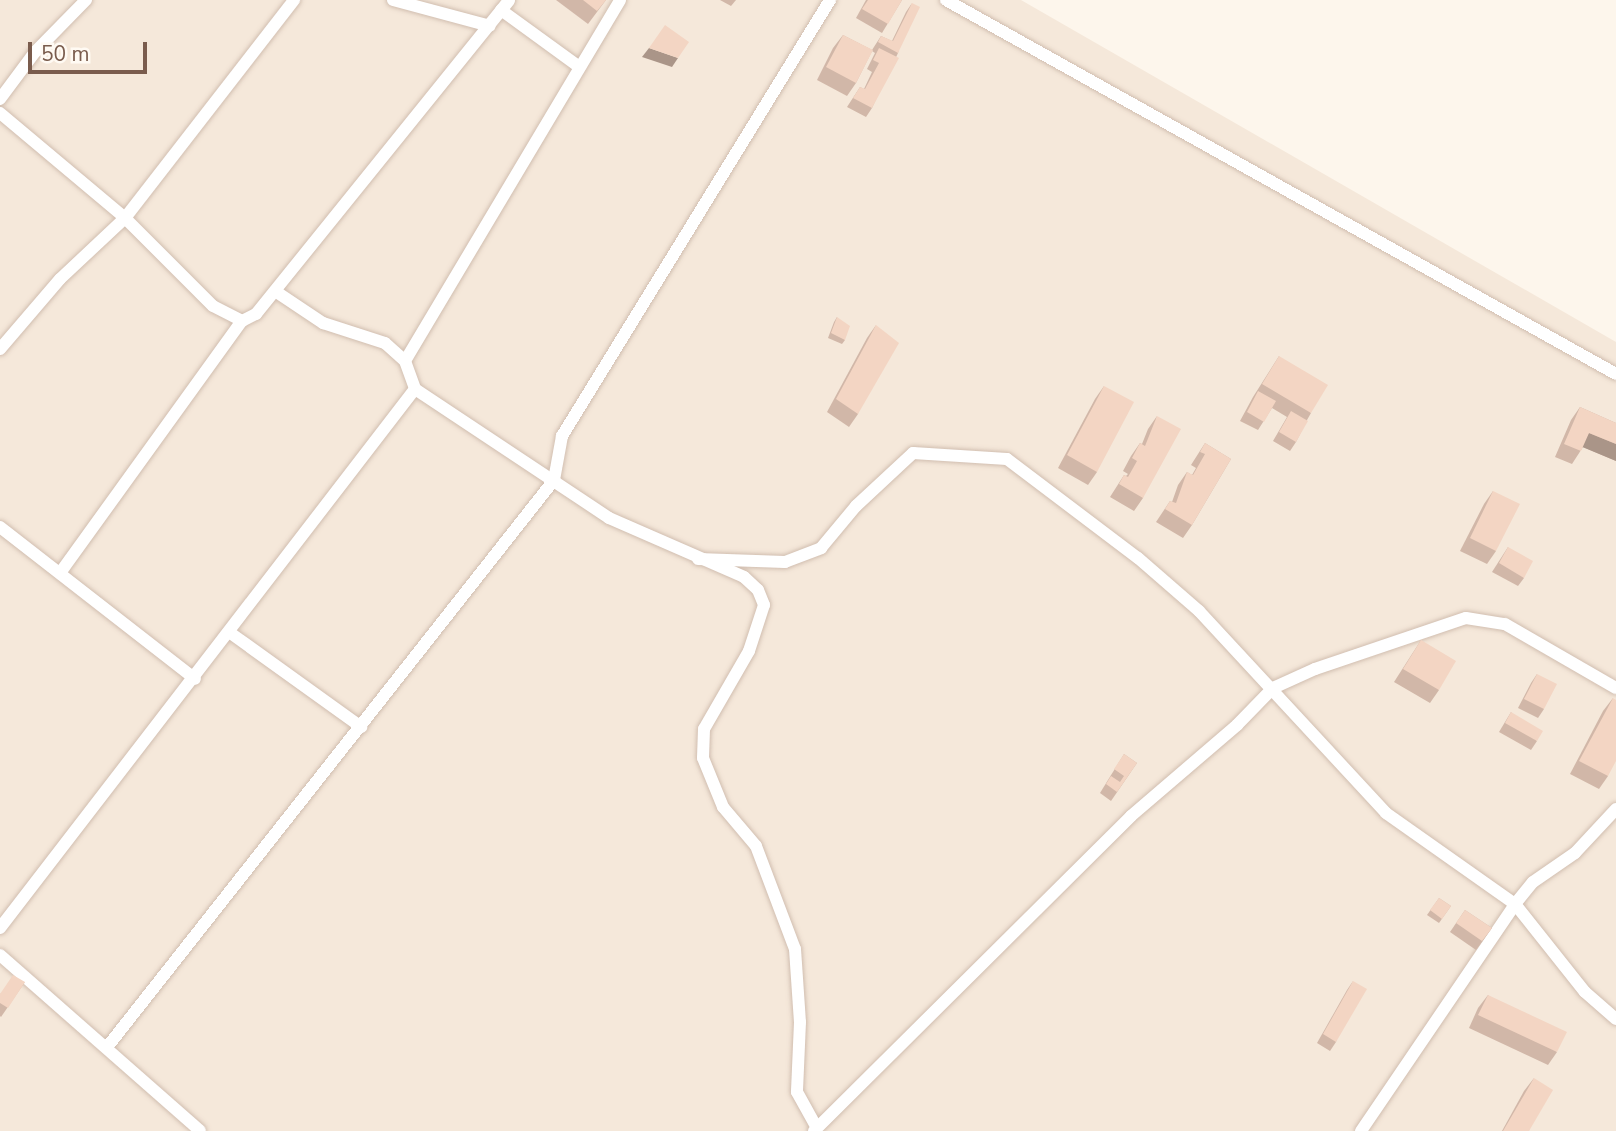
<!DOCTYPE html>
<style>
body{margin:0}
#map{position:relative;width:1616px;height:1131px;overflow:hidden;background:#fdf6ec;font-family:"Nunito Sans",sans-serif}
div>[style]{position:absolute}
.residential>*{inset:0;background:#f5e8da}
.roads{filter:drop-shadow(0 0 2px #d1beb0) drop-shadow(0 0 2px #d1beb0)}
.street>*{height:12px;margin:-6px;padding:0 6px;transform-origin:6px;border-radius:6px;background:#fff}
.wall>*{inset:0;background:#d1b7a8}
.shaded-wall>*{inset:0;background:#aa9588}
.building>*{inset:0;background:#f3d5c3}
span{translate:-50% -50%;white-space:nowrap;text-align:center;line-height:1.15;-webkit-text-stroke:5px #fffaf3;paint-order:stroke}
.scale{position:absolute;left:28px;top:42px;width:119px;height:32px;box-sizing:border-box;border:4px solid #7a5c4d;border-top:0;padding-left:9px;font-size:21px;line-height:24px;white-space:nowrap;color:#7a5c4d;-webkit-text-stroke:5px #fffaf3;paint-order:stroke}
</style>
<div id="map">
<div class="residential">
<div style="clip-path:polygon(0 0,1021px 0,1616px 342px,1616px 1131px,0 1131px)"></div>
</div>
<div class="roads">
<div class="street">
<div style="left:393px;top:0;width:100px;rotate:15deg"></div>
<div style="left:946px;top:0;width:767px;rotate:29.17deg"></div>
<div style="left:501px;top:10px;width:95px;rotate:36deg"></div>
<div style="left:0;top:99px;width:59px;rotate:-53.3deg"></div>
<div style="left:35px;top:52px;width:73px;rotate:-45.6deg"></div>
<div style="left:0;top:113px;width:163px;rotate:40deg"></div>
<div style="left:125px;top:218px;width:124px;rotate:45deg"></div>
<div style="left:213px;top:306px;width:33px;rotate:27deg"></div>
<div style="left:242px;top:321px;width:16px;rotate:-27deg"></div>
<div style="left:256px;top:314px;width:403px;rotate:-51.1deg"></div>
<div style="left:275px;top:291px;width:58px;rotate:33.7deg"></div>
<div style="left:323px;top:323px;width:65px;rotate:17.9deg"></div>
<div style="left:385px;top:343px;width:27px;rotate:42deg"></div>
<div style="left:405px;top:361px;width:30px;rotate:70deg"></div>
<div style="left:415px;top:389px;width:233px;rotate:33.6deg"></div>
<div style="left:609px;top:518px;width:147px;rotate:23.6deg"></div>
<div style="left:744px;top:577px;width:19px;rotate:43deg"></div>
<div style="left:758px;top:590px;width:16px;rotate:68deg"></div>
<div style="left:764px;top:605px;width:48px;rotate:108.1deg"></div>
<div style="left:749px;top:651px;width:90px;rotate:120deg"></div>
<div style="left:704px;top:729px;width:29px;rotate:92deg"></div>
<div style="left:703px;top:758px;width:53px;rotate:67.8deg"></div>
<div style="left:723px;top:807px;width:51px;rotate:49.8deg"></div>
<div style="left:756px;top:846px;width:110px;rotate:69.3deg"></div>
<div style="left:795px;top:949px;width:73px;rotate:86.1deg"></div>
<div style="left:800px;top:1022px;width:70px;rotate:92.5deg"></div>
<div style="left:797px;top:1092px;width:39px;rotate:61deg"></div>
<div style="left:0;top:349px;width:92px;rotate:-49.4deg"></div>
<div style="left:60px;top:279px;width:89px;rotate:-43.2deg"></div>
<div style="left:125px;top:218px;width:276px;rotate:-52.2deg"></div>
<div style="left:405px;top:361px;width:420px;rotate:-59.2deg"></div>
<div style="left:0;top:527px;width:247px;rotate:37.9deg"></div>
<div style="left:698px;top:559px;width:87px;rotate:2deg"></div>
<div style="left:785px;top:562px;width:39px;rotate:-21deg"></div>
<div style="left:821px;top:548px;width:55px;rotate:-50.2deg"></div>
<div style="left:856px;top:506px;width:78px;rotate:-42.9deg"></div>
<div style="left:913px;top:453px;width:94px;rotate:3.7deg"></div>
<div style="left:1007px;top:459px;width:164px;rotate:37.1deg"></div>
<div style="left:1138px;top:558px;width:81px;rotate:41deg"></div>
<div style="left:1199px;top:611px;width:275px;rotate:47.2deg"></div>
<div style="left:1386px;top:813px;width:158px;rotate:35.2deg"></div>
<div style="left:1515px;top:904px;width:112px;rotate:51.5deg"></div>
<div style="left:1585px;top:992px;width:41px;rotate:41.1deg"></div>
<div style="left:60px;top:573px;width:311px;rotate:-54.2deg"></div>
<div style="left:229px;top:632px;width:163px;rotate:35.7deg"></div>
<div style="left:0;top:928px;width:680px;rotate:-52.41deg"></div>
<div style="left:0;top:955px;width:266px;rotate:41.3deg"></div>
<div style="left:108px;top:1046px;width:721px;rotate:-51.76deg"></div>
<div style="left:554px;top:480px;width:45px;rotate:-79.7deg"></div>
<div style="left:562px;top:436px;width:512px;rotate:-58.42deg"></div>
<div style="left:814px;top:1131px;width:447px;rotate:-44.8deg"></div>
<div style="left:1131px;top:816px;width:140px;rotate:-40.6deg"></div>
<div style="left:1237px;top:725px;width:52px;rotate:-45.8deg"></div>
<div style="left:1273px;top:688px;width:46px;rotate:-24.3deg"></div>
<div style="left:1315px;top:669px;width:159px;rotate:-18.7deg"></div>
<div style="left:1466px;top:618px;width:39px;rotate:9deg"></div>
<div style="left:1505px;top:624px;width:128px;rotate:30deg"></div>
<div style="left:1361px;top:1131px;width:274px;rotate:-55.8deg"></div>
<div style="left:1515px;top:904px;width:28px;rotate:-51deg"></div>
<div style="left:1533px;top:882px;width:51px;rotate:-34.6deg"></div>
<div style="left:1575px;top:853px;width:60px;rotate:-47deg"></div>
</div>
</div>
<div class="wall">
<div style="clip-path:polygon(556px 0,606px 0,588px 24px)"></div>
<div style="clip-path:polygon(720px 0,736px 0,731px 6px)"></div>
<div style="clip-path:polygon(866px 0,902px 0,882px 33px,856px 18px)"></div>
<div style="clip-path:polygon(912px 3px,898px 53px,872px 108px,866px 117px,847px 107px,860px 87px,864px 89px,872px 72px,867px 69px,875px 53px,872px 51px,856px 83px,847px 96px,817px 80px,833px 48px,843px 35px,872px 50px,881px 36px,892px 41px,906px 12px)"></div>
<div style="clip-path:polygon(837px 317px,845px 340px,842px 344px,828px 338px,834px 322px)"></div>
<div style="clip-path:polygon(876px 325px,858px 414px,849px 427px,827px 412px,867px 338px)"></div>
<div style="clip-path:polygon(1279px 356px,1311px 413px,1307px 420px,1296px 442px,1290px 451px,1273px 441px,1287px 417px,1272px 408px,1258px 430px,1240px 421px,1253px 397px)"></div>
<div style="clip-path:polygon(1104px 386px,1097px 472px,1088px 485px,1058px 468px,1095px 399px)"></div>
<div style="clip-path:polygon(1580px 407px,1616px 423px,1616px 461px,1583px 447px,1572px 464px,1555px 457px,1571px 420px)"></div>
<div style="clip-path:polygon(1157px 416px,1143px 498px,1134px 511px,1110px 497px,1124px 475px,1126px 476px,1128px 474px,1123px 471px,1131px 456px,1140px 443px,1142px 444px,1148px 429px)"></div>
<div style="clip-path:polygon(1205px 443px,1231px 459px,1192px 525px,1183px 538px,1156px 522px,1170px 501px,1172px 502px,1178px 485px,1187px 472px,1192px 475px,1196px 468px,1191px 465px)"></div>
<div style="clip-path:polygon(1493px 491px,1496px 551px,1487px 564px,1460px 551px,1484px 504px)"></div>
<div style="clip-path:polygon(1508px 547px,1524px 578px,1518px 586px,1492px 572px)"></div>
<div style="clip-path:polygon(1421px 640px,1439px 690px,1430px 703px,1394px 682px)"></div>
<div style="clip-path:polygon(1537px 674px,1544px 709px,1538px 718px,1518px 708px,1531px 683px)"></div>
<div style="clip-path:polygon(1613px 698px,1608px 776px,1599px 789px,1570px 774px,1603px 711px)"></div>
<div style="clip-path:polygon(1511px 712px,1537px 741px,1531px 750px,1499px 732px)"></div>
<div style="clip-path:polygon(1124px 754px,1137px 763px,1111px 801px,1100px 793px)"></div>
<div style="clip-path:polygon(1439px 898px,1451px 906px,1439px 923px,1427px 915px)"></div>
<div style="clip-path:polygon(1465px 910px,1492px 928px,1476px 950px,1450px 932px)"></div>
<div style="clip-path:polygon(1353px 981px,1336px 1042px,1330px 1051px,1317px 1043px,1347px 990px)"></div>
<div style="clip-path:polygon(25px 982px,1px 1017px,0 1016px,0 994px)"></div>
<div style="clip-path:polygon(1488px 995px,1557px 1052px,1548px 1065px,1469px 1028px,1478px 1008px)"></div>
<div style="clip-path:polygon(1534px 1078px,1529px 1131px,1502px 1131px,1524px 1091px)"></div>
</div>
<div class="shaded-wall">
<div style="clip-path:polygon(649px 48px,678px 58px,672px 67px,642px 57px)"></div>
<div style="clip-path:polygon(1589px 433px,1616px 444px,1616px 461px,1580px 446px)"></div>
</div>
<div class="building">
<div style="clip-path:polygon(583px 0,606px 0,597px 11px)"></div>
<div style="clip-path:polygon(868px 0,902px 0,888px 24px,862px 9px)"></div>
<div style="clip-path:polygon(912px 3px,920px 7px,898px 53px,878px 42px,881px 36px,893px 41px)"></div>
<div style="clip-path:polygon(665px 25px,689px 42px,678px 58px,649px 48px)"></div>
<div style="clip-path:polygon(843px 35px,873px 50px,856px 83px,826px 67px)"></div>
<div style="clip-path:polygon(879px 48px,899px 58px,872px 108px,853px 98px,860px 87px,865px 89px,879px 63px,873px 60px)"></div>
<div style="clip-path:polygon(837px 317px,850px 326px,845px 340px,831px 333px)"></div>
<div style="clip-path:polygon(876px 325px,899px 343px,858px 414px,836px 399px)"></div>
<div style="clip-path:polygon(1279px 356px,1328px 385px,1311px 413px,1262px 384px)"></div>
<div style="clip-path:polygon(1104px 386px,1134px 402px,1097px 472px,1067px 455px)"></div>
<div style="clip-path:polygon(1258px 391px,1276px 401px,1264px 422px,1247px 412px)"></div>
<div style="clip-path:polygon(1580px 407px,1616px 423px,1616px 444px,1589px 433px,1581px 451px,1564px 444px)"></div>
<div style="clip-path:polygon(1291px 411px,1308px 421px,1296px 442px,1279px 432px)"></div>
<div style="clip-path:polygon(1157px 416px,1181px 429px,1143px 498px,1119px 484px,1124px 475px,1128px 477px,1137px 461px,1132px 458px,1140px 443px,1145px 446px)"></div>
<div style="clip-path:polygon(1205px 443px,1231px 459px,1192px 525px,1165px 509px,1170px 501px,1176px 503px,1187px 472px,1193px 475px,1205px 454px,1200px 452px)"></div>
<div style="clip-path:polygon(1493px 491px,1520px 504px,1496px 551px,1470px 538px)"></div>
<div style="clip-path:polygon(1508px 547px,1533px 561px,1524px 578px,1499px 563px)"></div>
<div style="clip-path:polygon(1421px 640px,1456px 661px,1439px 690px,1403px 669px)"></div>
<div style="clip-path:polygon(1537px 674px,1557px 684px,1544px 709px,1524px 699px)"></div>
<div style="clip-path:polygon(1613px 698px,1616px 700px,1616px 761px,1608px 776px,1579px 761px)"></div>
<div style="clip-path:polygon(1511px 712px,1543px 731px,1537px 741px,1505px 723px)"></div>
<div style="clip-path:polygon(1124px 754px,1137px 763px,1117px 792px,1106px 784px,1111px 776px,1120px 782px,1124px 776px,1114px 769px)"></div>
<div style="clip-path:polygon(1439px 898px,1451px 906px,1442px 919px,1430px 910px)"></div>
<div style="clip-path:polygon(1465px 910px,1492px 928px,1482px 941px,1456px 923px)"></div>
<div style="clip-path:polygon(13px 975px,25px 982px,8px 1008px,0 1003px,0 994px)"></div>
<div style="clip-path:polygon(1353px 981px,1367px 989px,1336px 1042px,1323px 1034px)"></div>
<div style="clip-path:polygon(1488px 995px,1567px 1032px,1557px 1052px,1478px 1015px)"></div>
<div style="clip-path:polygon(1534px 1078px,1553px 1090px,1529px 1131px,1503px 1131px)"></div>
</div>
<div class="scale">50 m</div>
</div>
